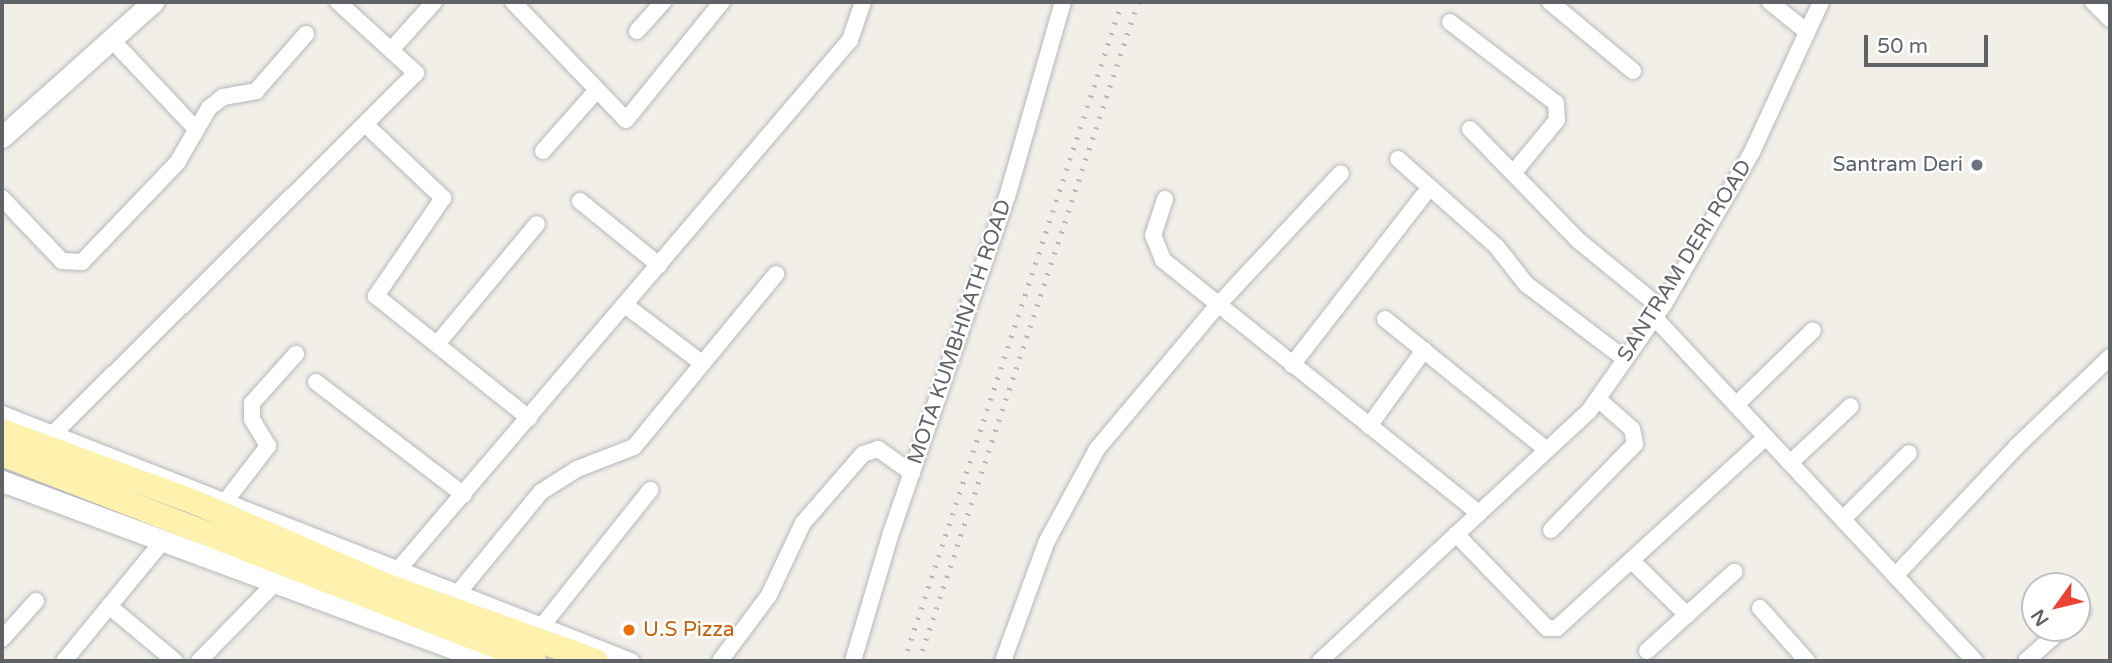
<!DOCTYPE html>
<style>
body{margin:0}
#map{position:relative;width:2112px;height:663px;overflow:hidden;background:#f1efe8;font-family:"Varela Round",sans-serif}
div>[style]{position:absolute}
.roads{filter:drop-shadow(0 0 2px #b5b8bc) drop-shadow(0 0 2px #b5b8bc)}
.street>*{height:16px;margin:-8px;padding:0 8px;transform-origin:8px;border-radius:8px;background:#fff}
.secondary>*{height:21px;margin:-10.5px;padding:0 10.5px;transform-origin:10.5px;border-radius:10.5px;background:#fff}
.primary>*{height:24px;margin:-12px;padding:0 12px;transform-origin:12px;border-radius:12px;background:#fff2af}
.rail>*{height:5px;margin-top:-2.5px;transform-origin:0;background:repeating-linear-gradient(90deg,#b6b7b8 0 2px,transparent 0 11px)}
.dots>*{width:19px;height:19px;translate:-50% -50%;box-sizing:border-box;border:4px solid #fff;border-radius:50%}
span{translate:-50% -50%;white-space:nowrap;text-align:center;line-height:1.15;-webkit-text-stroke:5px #fff;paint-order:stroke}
.worship-label{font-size:21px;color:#5b616d}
.right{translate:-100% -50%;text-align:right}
.street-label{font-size:21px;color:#5f6368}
.food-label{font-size:21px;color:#c56008}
.left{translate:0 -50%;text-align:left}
.frame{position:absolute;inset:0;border:4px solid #5f6368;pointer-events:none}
.north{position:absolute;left:2021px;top:572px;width:70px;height:70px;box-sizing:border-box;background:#fff;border:2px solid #bfc1c3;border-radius:50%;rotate:236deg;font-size:19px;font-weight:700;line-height:28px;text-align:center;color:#5f6368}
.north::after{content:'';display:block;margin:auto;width:24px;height:32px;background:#ea4335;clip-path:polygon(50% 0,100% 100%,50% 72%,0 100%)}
.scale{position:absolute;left:1864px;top:35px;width:124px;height:32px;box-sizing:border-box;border:4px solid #5f6368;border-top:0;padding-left:9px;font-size:21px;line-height:24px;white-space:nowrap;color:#5f6368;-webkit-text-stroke:5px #fff;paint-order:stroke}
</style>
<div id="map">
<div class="roads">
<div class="street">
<div style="left:513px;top:2px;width:163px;rotate:46.2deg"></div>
<div style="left:626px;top:120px;width:152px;rotate:-50.9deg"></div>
<div style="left:1550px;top:2px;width:108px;rotate:39.7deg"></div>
<div style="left:1770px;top:2px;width:46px;rotate:38.9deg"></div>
<div style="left:2093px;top:2px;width:24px;rotate:45deg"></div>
<div style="left:1450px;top:22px;width:133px;rotate:37.4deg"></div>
<div style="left:1556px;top:103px;width:17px;rotate:87deg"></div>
<div style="left:1557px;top:120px;width:66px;rotate:129.5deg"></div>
<div style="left:637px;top:31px;width:39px;rotate:-48deg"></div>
<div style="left:112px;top:40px;width:121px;rotate:46.7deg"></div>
<div style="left:391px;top:50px;width:64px;rotate:-48.1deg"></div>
<div style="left:365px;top:124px;width:108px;rotate:43.5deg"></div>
<div style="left:443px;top:198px;width:119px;rotate:124.4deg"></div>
<div style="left:376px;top:296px;width:196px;rotate:38.6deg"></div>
<div style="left:1470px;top:129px;width:156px;rotate:45.8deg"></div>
<div style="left:1579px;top:241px;width:106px;rotate:39.3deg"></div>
<div style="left:543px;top:151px;width:81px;rotate:-48.5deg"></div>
<div style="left:1398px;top:159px;width:132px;rotate:41.6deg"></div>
<div style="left:1497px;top:247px;width:47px;rotate:51.9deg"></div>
<div style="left:1526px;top:284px;width:124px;rotate:37.1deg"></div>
<div style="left:2px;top:198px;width:87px;rotate:46.4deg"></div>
<div style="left:62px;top:261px;width:20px;rotate:3deg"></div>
<div style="left:82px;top:262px;width:137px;rotate:-46.2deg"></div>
<div style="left:177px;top:163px;width:64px;rotate:-59.8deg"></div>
<div style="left:209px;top:108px;width:18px;rotate:-38deg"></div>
<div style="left:223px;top:97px;width:34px;rotate:-10deg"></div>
<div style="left:256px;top:91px;width:76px;rotate:-48.7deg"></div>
<div style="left:1165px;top:199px;width:38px;rotate:108deg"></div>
<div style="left:1153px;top:235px;width:27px;rotate:68deg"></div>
<div style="left:1163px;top:260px;width:405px;rotate:38.7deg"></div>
<div style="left:580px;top:201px;width:102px;rotate:39deg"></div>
<div style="left:625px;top:305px;width:96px;rotate:37deg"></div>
<div style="left:1655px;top:318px;width:469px;rotate:47deg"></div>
<div style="left:1385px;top:319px;width:208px;rotate:39deg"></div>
<div style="left:437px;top:344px;width:156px;rotate:-50.2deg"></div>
<div style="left:1292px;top:365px;width:225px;rotate:-52.2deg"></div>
<div style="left:316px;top:382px;width:186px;rotate:37.4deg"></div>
<div style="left:1736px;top:405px;width:107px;rotate:-44.2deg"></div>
<div style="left:2px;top:414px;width:676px;rotate:21.44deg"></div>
<div style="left:1369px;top:426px;width:94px;rotate:-54.1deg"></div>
<div style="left:52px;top:435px;width:513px;rotate:-44.84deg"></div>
<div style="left:416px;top:73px;width:105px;rotate:-137.7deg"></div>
<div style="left:1790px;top:463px;width:83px;rotate:-43.1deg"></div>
<div style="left:225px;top:502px;width:71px;rotate:-52.5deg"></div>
<div style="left:268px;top:446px;width:31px;rotate:-121deg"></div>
<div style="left:252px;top:419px;width:16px;rotate:-90deg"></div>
<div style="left:252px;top:403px;width:66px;rotate:-48.1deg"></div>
<div style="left:1843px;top:519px;width:93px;rotate:-45deg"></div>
<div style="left:1551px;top:530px;width:120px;rotate:-45.7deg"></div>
<div style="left:1635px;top:444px;width:15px;rotate:-101deg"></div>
<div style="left:1632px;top:429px;width:45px;rotate:-138.6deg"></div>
<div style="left:1456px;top:534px;width:131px;rotate:45.9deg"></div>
<div style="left:1547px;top:628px;width:10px"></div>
<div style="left:1557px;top:628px;width:283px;rotate:-42.4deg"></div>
<div style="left:1633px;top:562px;width:76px;rotate:44.5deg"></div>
<div style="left:397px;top:571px;width:698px;rotate:-49.53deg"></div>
<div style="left:850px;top:40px;width:40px;rotate:-71.1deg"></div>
<div style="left:1895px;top:576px;width:178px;rotate:-46.8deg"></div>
<div style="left:2017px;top:446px;width:129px;rotate:-43.7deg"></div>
<div style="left:458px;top:593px;width:131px;rotate:-50.6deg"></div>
<div style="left:541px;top:492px;width:43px;rotate:-32.6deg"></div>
<div style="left:577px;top:469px;width:61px;rotate:-21.1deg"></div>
<div style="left:634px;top:447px;width:224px;rotate:-50.6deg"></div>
<div style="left:109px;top:606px;width:86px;rotate:39.8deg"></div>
<div style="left:1760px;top:608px;width:71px;rotate:48.4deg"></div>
<div style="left:2077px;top:616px;width:7px;rotate:-45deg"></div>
<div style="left:542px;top:626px;width:174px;rotate:-51.5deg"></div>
<div style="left:2px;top:639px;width:51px;rotate:-48.2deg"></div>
<div style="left:1647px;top:651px;width:118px;rotate:-42.2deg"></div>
<div style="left:64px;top:661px;width:154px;rotate:-50.5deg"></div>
<div style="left:199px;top:661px;width:109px;rotate:-45.7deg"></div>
<div style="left:720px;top:661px;width:82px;rotate:-53.4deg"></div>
<div style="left:769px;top:595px;width:80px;rotate:-64.7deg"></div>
<div style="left:803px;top:523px;width:91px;rotate:-49deg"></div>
<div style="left:863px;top:454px;width:16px;rotate:-18deg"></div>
<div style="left:878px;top:449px;width:42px;rotate:35.2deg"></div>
<div style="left:853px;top:661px;width:134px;rotate:-73.5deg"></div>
<div style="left:891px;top:533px;width:355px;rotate:-71deg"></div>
<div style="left:1007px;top:197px;width:203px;rotate:-74deg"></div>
<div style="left:1003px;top:661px;width:128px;rotate:-69.9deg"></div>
<div style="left:1047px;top:541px;width:105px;rotate:-61.5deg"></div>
<div style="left:1097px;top:449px;width:188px;rotate:-50deg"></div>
<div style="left:1218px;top:305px;width:180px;rotate:-47deg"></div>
<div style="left:1320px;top:661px;width:367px;rotate:-42.9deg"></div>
<div style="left:1589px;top:411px;width:131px;rotate:-55deg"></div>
<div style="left:1664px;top:304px;width:176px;rotate:-59.9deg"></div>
<div style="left:1752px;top:152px;width:165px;rotate:-65.3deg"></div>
<div style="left:2026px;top:661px;width:50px;rotate:-41.7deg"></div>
</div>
<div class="secondary">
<div style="left:2px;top:137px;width:203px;rotate:-41.8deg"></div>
<div style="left:2px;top:481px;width:518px;rotate:20.32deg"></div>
</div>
<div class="primary">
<div style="left:2px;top:431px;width:210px;rotate:20.3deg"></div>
<div style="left:199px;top:504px;width:203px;rotate:23.5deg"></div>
<div style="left:385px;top:585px;width:224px;rotate:19.8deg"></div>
<div style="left:2px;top:454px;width:571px;rotate:21.26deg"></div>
</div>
</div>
<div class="rail">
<div style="left:904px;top:661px;width:694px;rotate:-71.7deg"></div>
<div style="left:919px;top:661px;width:694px;rotate:-71.62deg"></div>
</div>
<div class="dots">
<div style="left:1977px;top:165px;background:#6b7280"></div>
<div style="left:629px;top:630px;background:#e8710a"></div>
</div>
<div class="worship-label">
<span class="right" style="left:1963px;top:165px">Santram Deri</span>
</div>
<div class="street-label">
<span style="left:1685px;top:261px;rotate:-58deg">SANTRAM DERI ROAD</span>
<span style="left:960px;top:332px;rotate:-71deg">MOTA KUMBHNATH ROAD</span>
</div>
<div class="food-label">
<span class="left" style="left:643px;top:630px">U.S Pizza</span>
</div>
<div class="frame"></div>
<div class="north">N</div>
<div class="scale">50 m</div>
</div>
